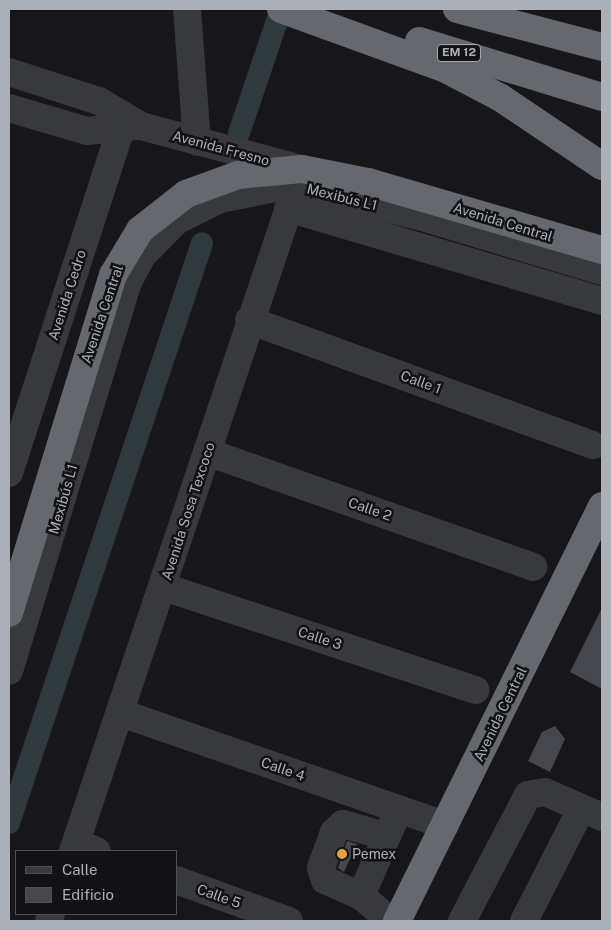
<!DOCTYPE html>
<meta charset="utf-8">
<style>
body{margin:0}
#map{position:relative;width:611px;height:930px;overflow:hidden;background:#171719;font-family:"Public Sans",sans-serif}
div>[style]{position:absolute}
.canal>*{height:22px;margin:-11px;padding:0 11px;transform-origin:11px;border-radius:11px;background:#30393e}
.building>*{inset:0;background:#46474c}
.minor>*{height:28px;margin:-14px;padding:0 14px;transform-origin:14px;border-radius:14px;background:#38393d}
.highway>*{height:28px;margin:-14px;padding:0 14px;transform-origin:14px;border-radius:14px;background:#65686e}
.dots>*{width:14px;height:14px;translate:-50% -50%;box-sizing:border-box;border:2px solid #121214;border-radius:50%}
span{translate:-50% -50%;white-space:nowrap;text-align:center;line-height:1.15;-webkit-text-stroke:5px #121214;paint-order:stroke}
.shield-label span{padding:1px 4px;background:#121214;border:1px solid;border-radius:4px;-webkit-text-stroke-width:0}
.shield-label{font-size:12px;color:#aaafb8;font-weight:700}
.street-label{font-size:14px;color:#aaafb8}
.poi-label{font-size:14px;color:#aaafb8}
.left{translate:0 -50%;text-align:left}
.frame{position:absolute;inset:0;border:10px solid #aaafb8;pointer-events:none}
.legend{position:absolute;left:15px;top:850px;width:162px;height:65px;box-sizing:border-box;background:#121214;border:1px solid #4f5156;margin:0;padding:6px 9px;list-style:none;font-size:15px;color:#aaafb8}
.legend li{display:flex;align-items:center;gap:10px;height:25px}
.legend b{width:25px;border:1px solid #4f5156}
</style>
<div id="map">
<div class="canal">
<div style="left:239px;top:133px;width:131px;rotate:-71.3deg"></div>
<div style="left:9px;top:823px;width:611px;rotate:-71.59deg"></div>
</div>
<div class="building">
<div style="clip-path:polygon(602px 608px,602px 689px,570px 672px)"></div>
<div style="clip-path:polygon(555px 726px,565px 739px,550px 772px,528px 761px,542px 732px)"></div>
<div style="clip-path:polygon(347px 841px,357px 844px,344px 872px,338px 868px)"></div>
</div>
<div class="minor">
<div style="left:187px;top:9px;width:133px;rotate:85.7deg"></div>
<div style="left:9px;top:72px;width:95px;rotate:17.9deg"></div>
<div style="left:99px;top:101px;width:49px;rotate:30.8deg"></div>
<div style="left:141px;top:126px;width:167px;rotate:15deg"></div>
<div style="left:302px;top:169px;width:719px;rotate:108.56deg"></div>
<div style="left:9px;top:108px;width:81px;rotate:16.4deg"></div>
<div style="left:87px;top:131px;width:50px;rotate:-5.7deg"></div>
<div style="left:288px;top:208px;width:327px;rotate:16.5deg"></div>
<div style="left:249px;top:320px;width:366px;rotate:20deg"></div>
<div style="left:207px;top:452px;width:346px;rotate:19.4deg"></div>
<div style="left:9px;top:473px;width:374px;rotate:-72deg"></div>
<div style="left:164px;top:587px;width:328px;rotate:18.3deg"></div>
<div style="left:9px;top:671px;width:405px;rotate:-73deg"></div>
<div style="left:127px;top:284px;width:32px;rotate:-62deg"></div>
<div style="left:142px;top:256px;width:49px;rotate:-45.8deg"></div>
<div style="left:176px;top:221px;width:49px;rotate:-26.6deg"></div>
<div style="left:220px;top:199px;width:72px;rotate:-11.2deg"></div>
<div style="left:291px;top:185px;width:139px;rotate:13.7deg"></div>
<div style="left:426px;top:218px;width:184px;rotate:16.8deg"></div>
<div style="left:121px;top:713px;width:343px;rotate:19.1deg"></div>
<div style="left:385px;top:836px;width:44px;rotate:-164.1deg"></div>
<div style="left:343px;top:824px;width:12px;rotate:138deg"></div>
<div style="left:334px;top:832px;width:38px;rotate:110deg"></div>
<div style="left:321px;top:868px;width:13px;rotate:72deg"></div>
<div style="left:325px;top:880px;width:39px;rotate:24deg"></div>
<div style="left:361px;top:896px;width:39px;rotate:40deg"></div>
<div style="left:76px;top:843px;width:22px;rotate:21deg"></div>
<div style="left:176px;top:880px;width:120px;rotate:19.9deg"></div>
<div style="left:361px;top:896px;width:83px;rotate:-66.5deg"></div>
<div style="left:49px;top:921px;width:7px;rotate:-74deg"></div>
<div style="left:462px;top:921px;width:142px;rotate:-62.4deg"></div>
<div style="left:528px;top:795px;width:17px;rotate:-10deg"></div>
<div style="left:545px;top:792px;width:62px;rotate:23.7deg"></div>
<div style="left:524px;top:921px;width:126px;rotate:-63deg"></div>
</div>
<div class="highway">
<div style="left:281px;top:9px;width:176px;rotate:20deg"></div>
<div style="left:446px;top:69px;width:62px;rotate:27.8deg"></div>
<div style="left:501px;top:98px;width:122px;rotate:34deg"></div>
<div style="left:457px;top:9px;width:150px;rotate:14.7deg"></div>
<div style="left:419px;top:41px;width:191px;rotate:17deg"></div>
<div style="left:9px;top:613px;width:354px;rotate:-72.9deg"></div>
<div style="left:113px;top:275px;width:52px;rotate:-59deg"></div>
<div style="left:140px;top:230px;width:58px;rotate:-38deg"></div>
<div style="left:186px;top:194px;width:55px;rotate:-20.1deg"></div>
<div style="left:238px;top:175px;width:64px;rotate:-5.4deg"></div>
<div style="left:302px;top:169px;width:67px;rotate:11.1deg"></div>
<div style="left:368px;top:182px;width:244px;rotate:16.2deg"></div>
<div style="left:397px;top:921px;width:463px;rotate:-63.7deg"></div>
</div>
<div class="dots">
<div style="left:342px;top:854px;background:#e4a343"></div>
</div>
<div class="shield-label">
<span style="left:459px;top:53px">EM 12</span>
</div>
<div class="street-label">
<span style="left:221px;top:148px;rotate:15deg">Avenida Fresno</span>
<span style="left:342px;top:197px;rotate:14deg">Mexibús L1</span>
<span style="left:503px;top:222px;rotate:17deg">Avenida Central</span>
<span style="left:67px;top:295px;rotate:-72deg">Avenida Cedro</span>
<span style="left:102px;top:314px;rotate:-71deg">Avenida Central</span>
<span style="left:421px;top:382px;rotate:20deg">Calle 1</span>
<span style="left:63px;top:499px;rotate:-74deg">Mexibús L1</span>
<span style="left:370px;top:509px;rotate:19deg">Calle 2</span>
<span style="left:188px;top:511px;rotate:-72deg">Avenida Sosa Texcoco</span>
<span style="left:320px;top:638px;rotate:18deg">Calle 3</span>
<span style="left:500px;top:714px;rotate:-64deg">Avenida Central</span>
<span style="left:283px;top:769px;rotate:19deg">Calle 4</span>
<span style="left:219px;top:896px;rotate:20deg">Calle 5</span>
</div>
<div class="poi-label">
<span class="left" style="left:352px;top:854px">Pemex</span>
</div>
<div class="frame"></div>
<ul class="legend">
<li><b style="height:6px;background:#38393d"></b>Calle</li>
<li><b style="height:14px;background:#46474c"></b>Edificio</li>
</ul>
</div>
